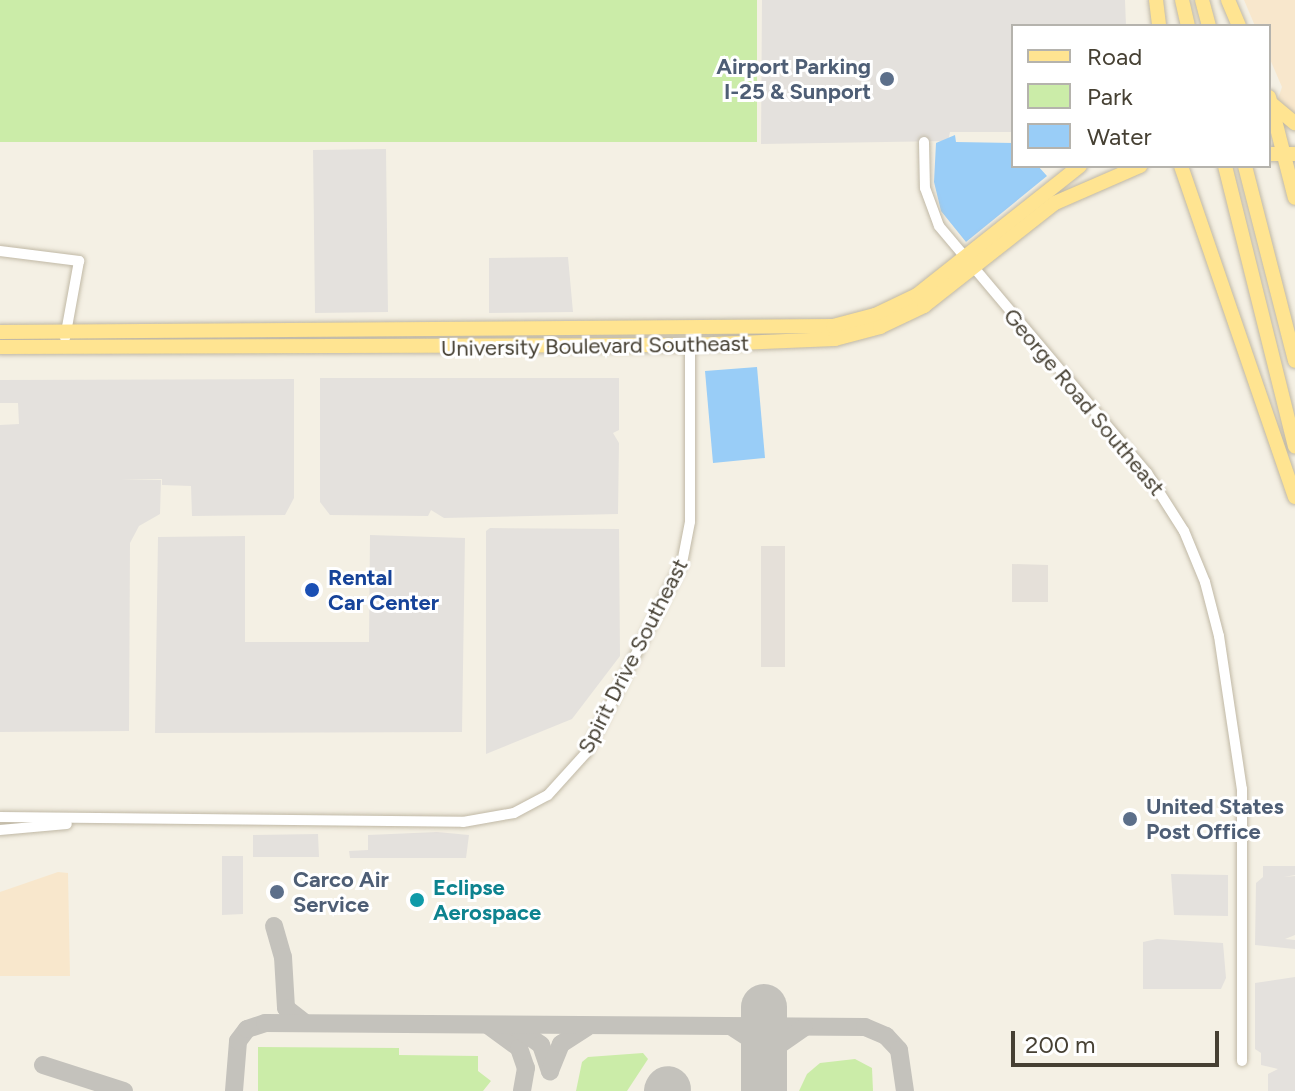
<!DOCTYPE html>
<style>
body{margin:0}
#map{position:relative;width:1295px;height:1091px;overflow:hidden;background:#f4f0e4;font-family:Figtree,sans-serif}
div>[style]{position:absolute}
.commercial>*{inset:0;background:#f8e7cc}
.industrial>*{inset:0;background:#e5e0d9}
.green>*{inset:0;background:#cbeca8}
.parking>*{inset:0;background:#e4e1dd}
.water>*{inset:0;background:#99cdf7}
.taxiway>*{height:18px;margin:-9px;padding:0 9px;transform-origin:9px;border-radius:9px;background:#c4c2bc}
.runway>*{height:46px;margin:-23px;padding:0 23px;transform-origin:23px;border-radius:23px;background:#c4c2bc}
.roads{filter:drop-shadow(0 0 2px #c0b8a5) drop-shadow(0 0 2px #c0b8a5)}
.minor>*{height:10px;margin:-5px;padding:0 5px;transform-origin:5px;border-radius:5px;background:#fff}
.major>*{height:14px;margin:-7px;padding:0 7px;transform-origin:7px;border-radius:7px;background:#ffe491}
.dots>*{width:22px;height:22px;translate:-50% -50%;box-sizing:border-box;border:4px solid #fff;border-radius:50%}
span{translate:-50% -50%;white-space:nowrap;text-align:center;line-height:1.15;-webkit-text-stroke:6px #fff;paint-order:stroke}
.service-label{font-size:22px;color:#4e5e75;font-weight:700}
.right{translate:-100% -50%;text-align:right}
.left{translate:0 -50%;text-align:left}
.street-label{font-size:22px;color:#464033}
.transit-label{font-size:22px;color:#164399;font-weight:700}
.culture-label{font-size:22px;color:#0d838f;font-weight:700}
.legend{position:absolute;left:1011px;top:24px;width:260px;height:144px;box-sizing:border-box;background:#fff;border:2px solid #b5b3ad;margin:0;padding:10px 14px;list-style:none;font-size:24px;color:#464033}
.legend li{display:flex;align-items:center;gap:16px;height:40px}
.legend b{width:40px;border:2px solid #b5b3ad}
.scale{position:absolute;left:1011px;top:1031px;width:208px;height:36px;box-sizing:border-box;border:4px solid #464033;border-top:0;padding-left:10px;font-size:24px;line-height:28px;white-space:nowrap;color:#464033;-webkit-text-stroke:6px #fff;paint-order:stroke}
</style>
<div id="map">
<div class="commercial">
<div style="clip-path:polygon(1244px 0,1295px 0,1295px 118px,1278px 99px,1282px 87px,1269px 57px,1269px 26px,1255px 26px)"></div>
<div style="clip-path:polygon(58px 872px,68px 873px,70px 976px,0 976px,0 892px)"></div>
</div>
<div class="industrial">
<div style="clip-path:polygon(761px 546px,785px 546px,785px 667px,761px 667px)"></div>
<div style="clip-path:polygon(1012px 564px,1048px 565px,1048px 602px,1012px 602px)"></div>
</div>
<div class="green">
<div style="clip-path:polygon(0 0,757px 0,757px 142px,0 142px)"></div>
<div style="clip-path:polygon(258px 1047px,399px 1048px,399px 1055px,478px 1056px,478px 1071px,491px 1081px,483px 1091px,258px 1091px)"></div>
<div style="clip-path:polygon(643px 1053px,648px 1059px,627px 1091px,576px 1091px,582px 1062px,588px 1057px)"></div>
<div style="clip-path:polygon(855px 1059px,872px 1068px,873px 1091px,799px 1091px,807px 1074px,820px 1063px)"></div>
</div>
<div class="parking">
<div style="clip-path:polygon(762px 0,1125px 0,1126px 26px,1013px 26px,1013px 132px,950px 132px,948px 141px,761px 144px)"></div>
<div style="clip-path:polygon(386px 149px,388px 312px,315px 313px,313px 150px)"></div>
<div style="clip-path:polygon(568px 257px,573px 312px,489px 313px,489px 258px)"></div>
<div style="clip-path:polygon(320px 378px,619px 378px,619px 430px,613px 433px,619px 443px,618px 514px,444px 518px,431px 510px,428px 516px,330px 515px,320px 502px)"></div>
<div style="clip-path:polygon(294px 379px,294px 498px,285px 515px,192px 516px,191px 486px,162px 485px,162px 479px,121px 479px,161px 480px,160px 514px,139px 526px,130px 543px,129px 731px,0 732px,0 425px,19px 424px,18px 403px,0 403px,0 380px)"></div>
<div style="clip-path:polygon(490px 528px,619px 529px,620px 656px,572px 719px,486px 754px,486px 531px)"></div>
<div style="clip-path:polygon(370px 535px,465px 538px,462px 732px,155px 733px,158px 537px,245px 536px,245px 642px,369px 642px)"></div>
<div style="clip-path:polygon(437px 832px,469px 835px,466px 858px,350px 858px,349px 851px,368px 850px,368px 835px)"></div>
<div style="clip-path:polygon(318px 834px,319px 857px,253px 857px,253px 835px)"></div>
<div style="clip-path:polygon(222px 856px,243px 856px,243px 914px,222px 915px)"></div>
<div style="clip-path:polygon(1263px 866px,1295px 866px,1295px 875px,1284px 877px,1295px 876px,1295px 935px,1285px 939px,1295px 940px,1295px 949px,1255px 945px,1256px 883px,1263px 877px)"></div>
<div style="clip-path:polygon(1171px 874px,1228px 875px,1228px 916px,1174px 915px)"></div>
<div style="clip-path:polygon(1157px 939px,1223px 943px,1226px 978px,1221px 989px,1143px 989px,1143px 942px)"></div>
<div style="clip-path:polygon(1295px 977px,1295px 1091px,1268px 1091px,1268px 1074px,1278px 1069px,1261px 1065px,1261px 1053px,1255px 1049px,1255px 983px)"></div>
</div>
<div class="water">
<div style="clip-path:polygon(955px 135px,956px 142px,1013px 143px,1013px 166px,1038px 166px,1047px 176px,966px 242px,941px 211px,934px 182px,936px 143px)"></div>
<div style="clip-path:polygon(757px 367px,765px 458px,713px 463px,705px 371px)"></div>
</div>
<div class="taxiway">
<div style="left:274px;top:926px;width:32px;rotate:74deg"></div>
<div style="left:283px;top:957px;width:51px;rotate:86.6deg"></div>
<div style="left:286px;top:1008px;width:24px;rotate:38deg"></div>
<div style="left:489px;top:1026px;width:37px;rotate:36deg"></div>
<div style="left:519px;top:1048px;width:21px;rotate:71deg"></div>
<div style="left:526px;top:1068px;width:23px;rotate:100deg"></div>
<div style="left:514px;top:1026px;width:33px;rotate:35deg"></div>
<div style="left:541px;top:1045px;width:28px;rotate:71deg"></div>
<div style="left:732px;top:1027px;width:27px;rotate:33deg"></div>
<div style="left:755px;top:1042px;width:28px;rotate:72deg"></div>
<div style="left:43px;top:1065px;width:85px;rotate:17.8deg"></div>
<div style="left:550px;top:1071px;width:29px;rotate:-68deg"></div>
<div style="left:561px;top:1044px;width:31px;rotate:-33deg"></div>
<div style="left:234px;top:1091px;width:50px;rotate:-85.4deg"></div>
<div style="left:238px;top:1041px;width:15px;rotate:-53deg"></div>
<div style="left:247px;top:1029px;width:19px;rotate:-18deg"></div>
<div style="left:265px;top:1023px;width:600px;rotate:0.38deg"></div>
<div style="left:865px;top:1027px;width:23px;rotate:23deg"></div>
<div style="left:886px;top:1036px;width:19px;rotate:47deg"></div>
<div style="left:899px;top:1050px;width:41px;rotate:81.7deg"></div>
<div style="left:764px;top:1091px;width:22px;rotate:-90deg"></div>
<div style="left:764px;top:1069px;width:24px;rotate:-62deg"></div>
<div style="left:775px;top:1048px;width:35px;rotate:-35deg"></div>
</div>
<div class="runway">
<div style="left:667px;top:1091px;width:2px;rotate:-63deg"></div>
<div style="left:764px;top:1091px;width:84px;rotate:-90deg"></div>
</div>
<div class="roads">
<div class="minor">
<div style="left:924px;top:142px;width:46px;rotate:88.8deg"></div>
<div style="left:925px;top:188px;width:40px;rotate:69.8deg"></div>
<div style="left:939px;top:226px;width:323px;rotate:49.9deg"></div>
<div style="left:1147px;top:473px;width:69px;rotate:57.5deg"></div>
<div style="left:1184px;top:531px;width:55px;rotate:67.6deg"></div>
<div style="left:1205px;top:582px;width:56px;rotate:75.5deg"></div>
<div style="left:1219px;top:636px;width:155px;rotate:81.5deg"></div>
<div style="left:1242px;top:789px;width:272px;rotate:90deg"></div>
<div style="left:0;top:251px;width:80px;rotate:7.2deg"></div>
<div style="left:79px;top:261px;width:78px;rotate:100.3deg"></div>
<div style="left:0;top:817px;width:463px;rotate:0.6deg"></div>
<div style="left:463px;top:822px;width:52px;rotate:-10deg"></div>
<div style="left:514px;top:813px;width:38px;rotate:-28deg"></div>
<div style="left:548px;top:795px;width:57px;rotate:-47.9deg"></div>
<div style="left:586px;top:753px;width:213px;rotate:-63.2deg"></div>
<div style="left:682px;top:563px;width:42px;rotate:-79deg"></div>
<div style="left:690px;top:522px;width:177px;rotate:-90deg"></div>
<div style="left:0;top:830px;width:67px;rotate:-5.1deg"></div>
</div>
<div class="major">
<div style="left:1156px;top:0;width:26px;rotate:83deg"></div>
<div style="left:1182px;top:0;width:27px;rotate:77deg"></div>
<div style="left:1202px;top:0;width:27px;rotate:75deg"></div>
<div style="left:1228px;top:0;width:28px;rotate:67deg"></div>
<div style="left:1269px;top:97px;width:104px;rotate:75.6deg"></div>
<div style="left:1272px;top:104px;width:30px;rotate:40deg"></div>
<div style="left:1269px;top:154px;width:26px"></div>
<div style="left:1181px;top:166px;width:350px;rotate:71deg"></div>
<div style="left:1225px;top:166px;width:289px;rotate:76deg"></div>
<div style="left:1245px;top:166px;width:201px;rotate:75.6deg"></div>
<div style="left:0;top:332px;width:833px;rotate:-0.41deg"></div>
<div style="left:833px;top:326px;width:43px;rotate:-14.7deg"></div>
<div style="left:875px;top:315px;width:47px;rotate:-25.5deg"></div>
<div style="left:917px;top:295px;width:208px;rotate:-38.4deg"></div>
<div style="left:0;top:347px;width:690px;rotate:-0.17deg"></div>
<div style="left:690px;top:345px;width:145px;rotate:-2.4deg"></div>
<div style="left:835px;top:339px;width:47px;rotate:-14.9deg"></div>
<div style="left:880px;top:327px;width:49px;rotate:-25.5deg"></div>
<div style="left:924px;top:306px;width:167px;rotate:-38.2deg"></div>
<div style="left:1055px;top:203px;width:93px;rotate:-23.5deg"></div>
</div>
</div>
<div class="dots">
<div style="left:887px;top:79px;background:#5c6f8a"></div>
<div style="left:312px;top:590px;background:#1a4fb4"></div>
<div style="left:1130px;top:819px;background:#5c6f8a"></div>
<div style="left:277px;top:892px;background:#5c6f8a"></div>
<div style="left:417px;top:900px;background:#0f9aa8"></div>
</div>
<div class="service-label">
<span class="right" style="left:871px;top:79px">Airport Parking<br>I-25 &amp; Sunport</span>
<span class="left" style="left:1146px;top:819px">United States<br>Post Office</span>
<span class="left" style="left:293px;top:892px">Carco Air<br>Service</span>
</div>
<div class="street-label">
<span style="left:595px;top:346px;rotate:-1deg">University Boulevard Southeast</span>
<span style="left:1084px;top:402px;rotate:50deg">George Road Southeast</span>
<span style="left:633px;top:656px;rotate:-63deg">Spirit Drive Southeast</span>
</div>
<div class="transit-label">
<span class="left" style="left:328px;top:590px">Rental<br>Car Center</span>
</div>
<div class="culture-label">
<span class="left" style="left:433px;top:900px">Eclipse<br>Aerospace</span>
</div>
<ul class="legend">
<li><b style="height:10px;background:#ffe491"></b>Road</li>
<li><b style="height:22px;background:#cbeca8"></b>Park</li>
<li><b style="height:22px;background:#99cdf7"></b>Water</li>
</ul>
<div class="scale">200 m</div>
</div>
